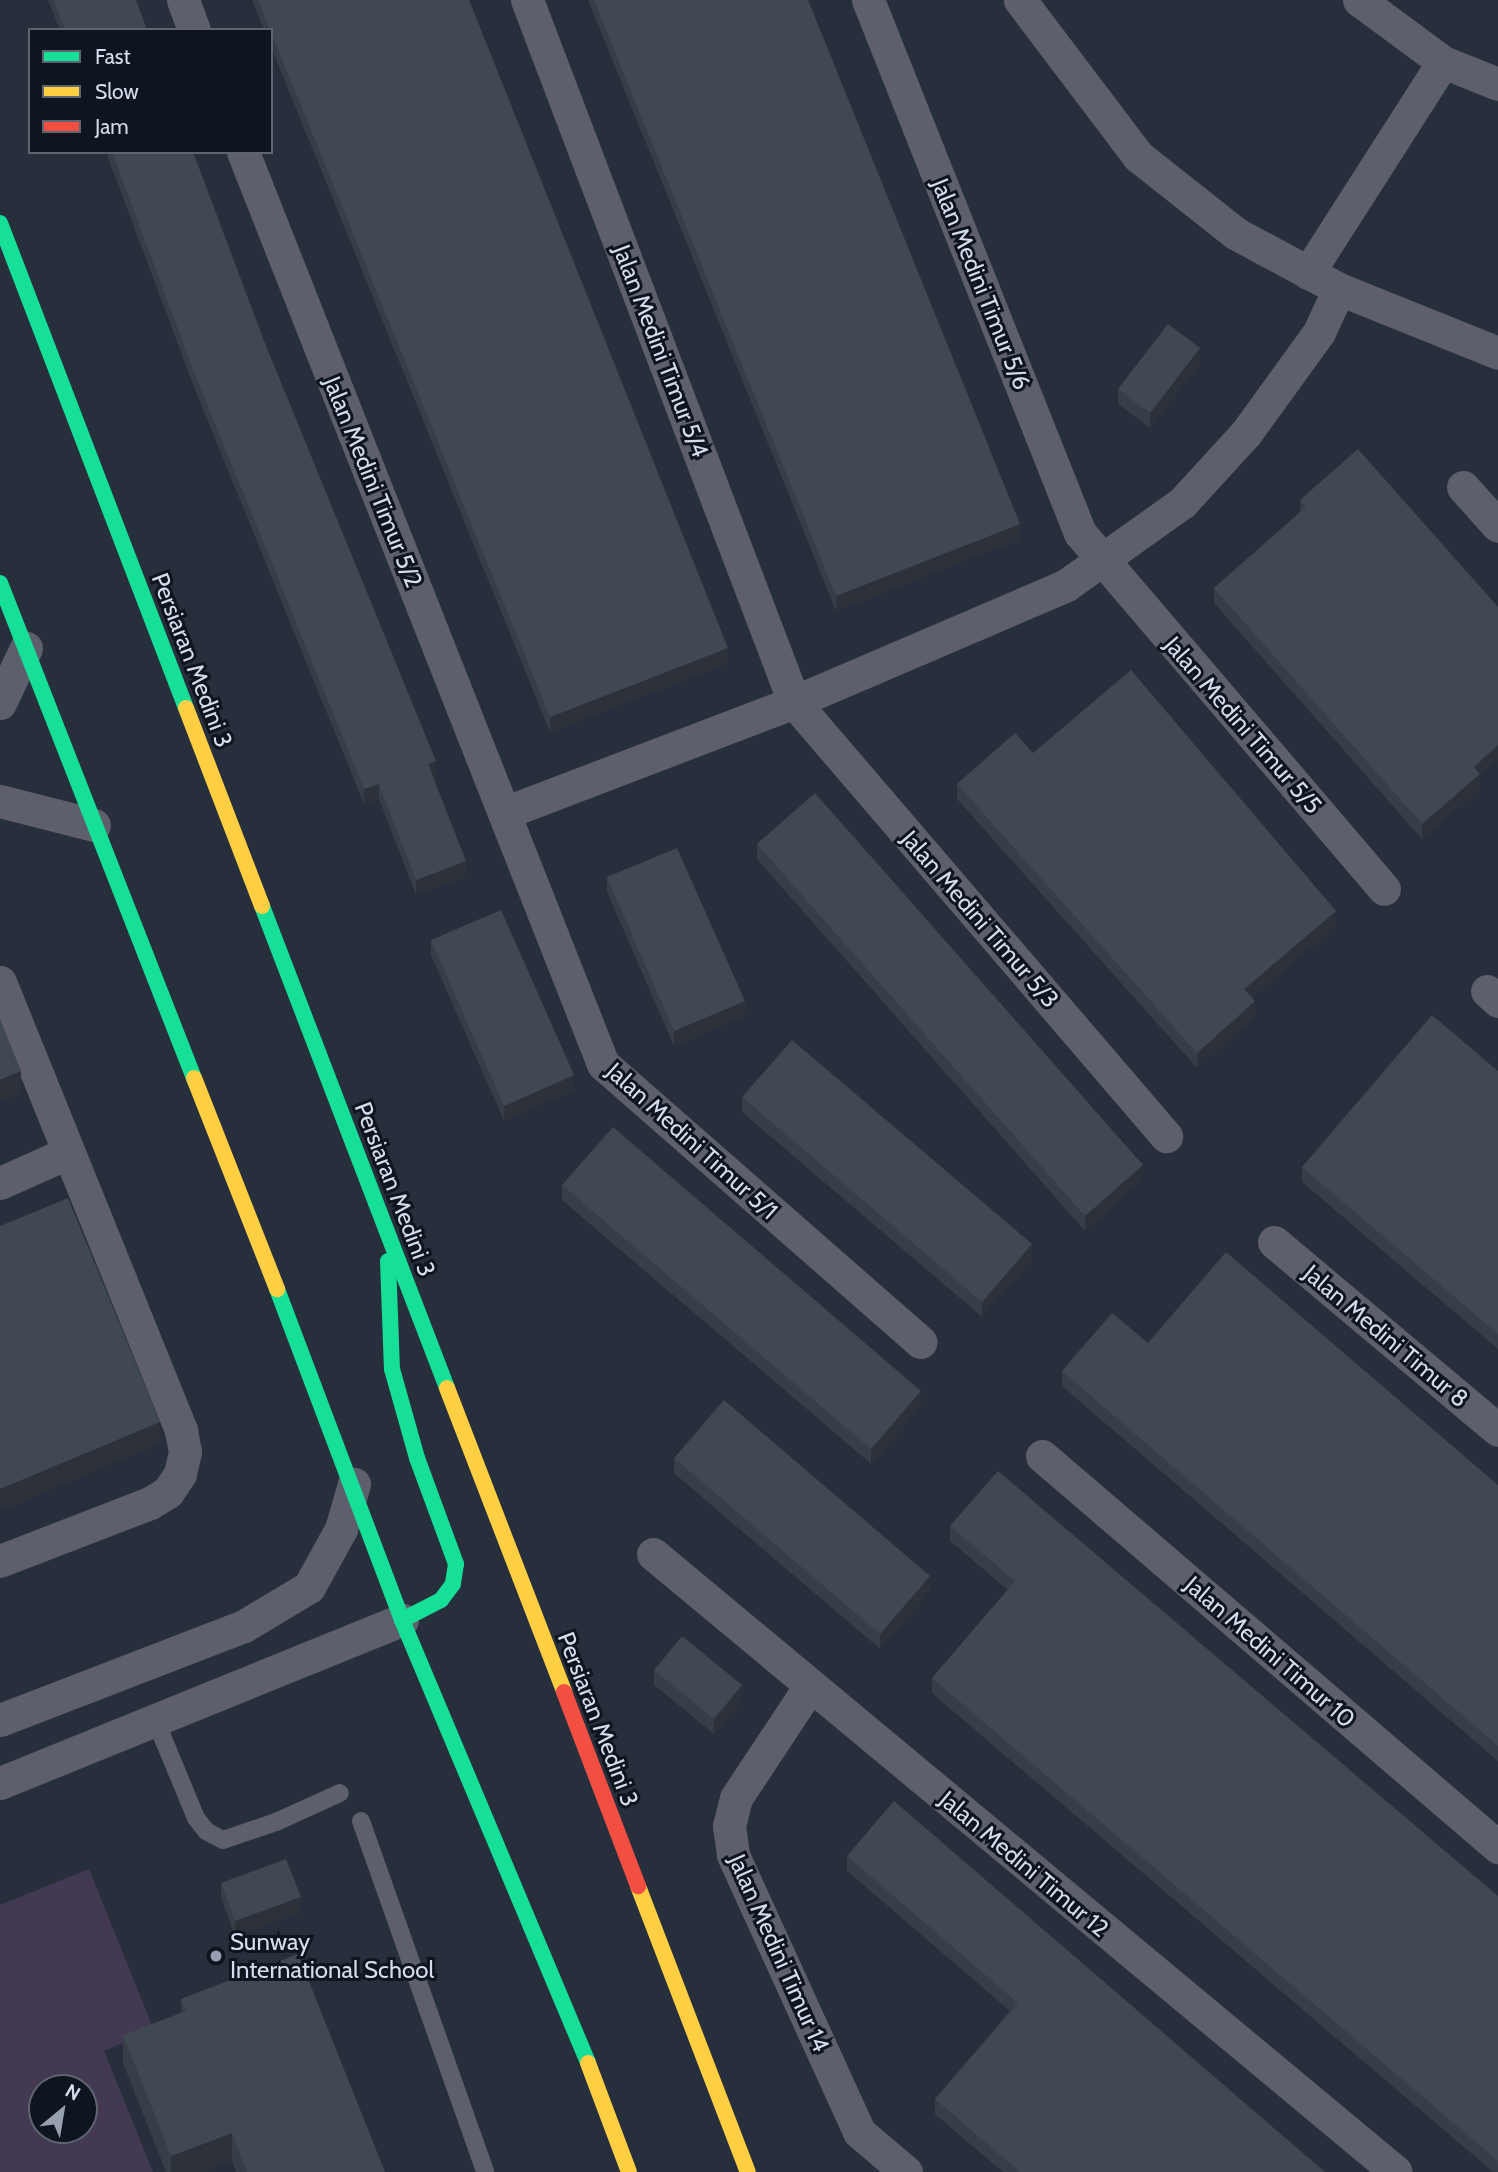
<!DOCTYPE html>
<style>
body{margin:0}
#map{position:relative;width:1498px;height:2172px;overflow:hidden;background:#272f3c;font-family:Cabin,sans-serif}
div>[style]{position:absolute}
.green>*{inset:0;background:#433952}
.lane>*{height:18px;margin:-9px;padding:0 9px;transform-origin:9px;border-radius:9px;background:#5d5f6c}
.street>*{height:33px;margin:-16.5px;padding:0 16.5px;transform-origin:16.5px;border-radius:16.5px;background:#5d5f6c}
.fast>*{height:16px;margin:-8px;padding:0 8px;transform-origin:8px;border-radius:8px;background:#16e098}
.slow>*{height:16px;margin:-8px;padding:0 8px;transform-origin:8px;border-radius:8px;background:#ffcf43}
.jam>*{height:16px;margin:-8px;padding:0 8px;transform-origin:8px;border-radius:8px;background:#f24e42}
.wall>*{inset:0;background:#373e47}
.shaded-wall>*{inset:0;background:#2d323a}
.building>*{inset:0;background:#404853}
.dots>*{width:19px;height:19px;translate:-50% -50%;box-sizing:border-box;border:4px solid #0f151f;border-radius:50%}
span{translate:-50% -50%;white-space:nowrap;text-align:center;line-height:1.15;-webkit-text-stroke:6px #0f151f;paint-order:stroke}
.street-label{font-size:24px;color:#d4dded}
.poi-label{font-size:24px;color:#d4dded}
.left{translate:0 -50%;text-align:left}
.legend{position:absolute;left:28px;top:28px;width:245px;height:126px;box-sizing:border-box;background:#0f151f;border:2px solid #5e6571;margin:0;padding:9px 12px;list-style:none;font-size:21px;color:#d4dded}
.legend li{display:flex;align-items:center;gap:14px;height:35px}
.legend b{width:35px;border:2px solid #5e6571}
.north{position:absolute;left:28px;top:2074px;width:70px;height:70px;box-sizing:border-box;background:#0f151f;border:2px solid #5e6571;border-radius:50%;rotate:30deg;font-size:19px;font-weight:700;line-height:28px;text-align:center;color:#d4dded}
.north::after{content:'';display:block;margin:auto;width:24px;height:32px;background:#97a0af;clip-path:polygon(50% 0,100% 100%,50% 72%,0 100%)}
</style>
<div id="map">
<div class="green">
<div style="clip-path:polygon(evenodd,89px 1869px,154px 2030px,104px 2051px,153px 2172px,0 2172px,0 1905px,89px 1869px,42px 2088px,84px 2088px,84px 2130px,42px 2130px,42px 2088px)"></div>
</div>
<div class="lane">
<div style="left:155px;top:1719px;width:107px;rotate:67.5deg"></div>
<div style="left:196px;top:1818px;width:16px;rotate:52deg"></div>
<div style="left:206px;top:1831px;width:19px;rotate:28deg"></div>
<div style="left:223px;top:1840px;width:56px;rotate:-18.8deg"></div>
<div style="left:276px;top:1822px;width:70px;rotate:-24.4deg"></div>
<div style="left:361px;top:1821px;width:372px;rotate:70.5deg"></div>
</div>
<div class="street">
<div style="left:183px;top:0;width:32px;rotate:70deg"></div>
<div style="left:527px;top:0;width:751px;rotate:69.18deg"></div>
<div style="left:794px;top:702px;width:572px;rotate:49.4deg"></div>
<div style="left:868px;top:0;width:574px;rotate:68.31deg"></div>
<div style="left:1080px;top:533px;width:468px;rotate:49.5deg"></div>
<div style="left:1020px;top:0;width:196px;rotate:52.9deg"></div>
<div style="left:1138px;top:156px;width:124px;rotate:38.4deg"></div>
<div style="left:1235px;top:233px;width:118px;rotate:28.3deg"></div>
<div style="left:1339px;top:289px;width:171px;rotate:21.9deg"></div>
<div style="left:1359px;top:0;width:104px;rotate:36.4deg"></div>
<div style="left:1443px;top:62px;width:59px;rotate:21.8deg"></div>
<div style="left:243px;top:152px;width:980px;rotate:68.46deg"></div>
<div style="left:603px;top:1064px;width:422px;rotate:41.2deg"></div>
<div style="left:1308px;top:273px;width:250px;rotate:-57.4deg"></div>
<div style="left:1463px;top:487px;width:52px;rotate:48.1deg"></div>
<div style="left:0;top:703px;width:61px;rotate:-64.7deg"></div>
<div style="left:0;top:801px;width:97px;rotate:14.3deg"></div>
<div style="left:504px;top:813px;width:311px;rotate:-20.9deg"></div>
<div style="left:794px;top:702px;width:295px;rotate:-23.2deg"></div>
<div style="left:1065px;top:586px;width:143px;rotate:-35.4deg"></div>
<div style="left:1182px;top:503px;width:95px;rotate:-47.6deg"></div>
<div style="left:1246px;top:433px;width:125px;rotate:-54.1deg"></div>
<div style="left:1319px;top:332px;width:47px;rotate:-65.1deg"></div>
<div style="left:0;top:982px;width:484px;rotate:68deg"></div>
<div style="left:181px;top:1431px;width:21px;rotate:79deg"></div>
<div style="left:185px;top:1452px;width:23px;rotate:103deg"></div>
<div style="left:180px;top:1474px;width:22px;rotate:124deg"></div>
<div style="left:168px;top:1492px;width:21px;rotate:149deg"></div>
<div style="left:150px;top:1503px;width:161px;rotate:158.9deg"></div>
<div style="left:1487px;top:991px;width:15px;rotate:42deg"></div>
<div style="left:0;top:1183px;width:73px;rotate:-24.1deg"></div>
<div style="left:1274px;top:1242px;width:292px;rotate:40deg"></div>
<div style="left:1042px;top:1456px;width:601px;rotate:40.61deg"></div>
<div style="left:653px;top:1554px;width:966px;rotate:39.75deg"></div>
<div style="left:810px;top:1686px;width:134px;rotate:123.5deg"></div>
<div style="left:736px;top:1798px;width:29px;rotate:104deg"></div>
<div style="left:729px;top:1826px;width:29px;rotate:82deg"></div>
<div style="left:733px;top:1855px;width:304px;rotate:65.5deg"></div>
<div style="left:859px;top:2132px;width:62px;rotate:40.4deg"></div>
<div style="left:0;top:1720px;width:261px;rotate:-21.1deg"></div>
<div style="left:244px;top:1626px;width:76px;rotate:-31deg"></div>
<div style="left:309px;top:1587px;width:66px;rotate:-61.1deg"></div>
<div style="left:341px;top:1529px;width:47px;rotate:-73.9deg"></div>
<div style="left:0;top:1783px;width:434px;rotate:-22.1deg"></div>
</div>
<div class="fast">
<div style="left:0;top:223px;width:519px;rotate:69.02deg"></div>
<div style="left:0;top:583px;width:532px;rotate:68.6deg"></div>
<div style="left:262px;top:906px;width:516px;rotate:69deg"></div>
<div style="left:388px;top:1261px;width:108px;rotate:87.9deg"></div>
<div style="left:392px;top:1369px;width:92px;rotate:74.3deg"></div>
<div style="left:417px;top:1458px;width:113px;rotate:69.8deg"></div>
<div style="left:456px;top:1564px;width:20px;rotate:99deg"></div>
<div style="left:453px;top:1584px;width:20px;rotate:127deg"></div>
<div style="left:441px;top:1600px;width:44px;rotate:152.9deg"></div>
<div style="left:277px;top:1289px;width:354px;rotate:69.3deg"></div>
<div style="left:402px;top:1620px;width:480px;rotate:67.2deg"></div>
</div>
<div class="slow">
<div style="left:186px;top:708px;width:212px;rotate:69deg"></div>
<div style="left:194px;top:1078px;width:227px;rotate:68.5deg"></div>
<div style="left:447px;top:1388px;width:326px;rotate:68.9deg"></div>
<div style="left:638px;top:1886px;width:306px;rotate:69deg"></div>
<div style="left:588px;top:2063px;width:116px;rotate:69.4deg"></div>
</div>
<div class="jam">
<div style="left:564px;top:1692px;width:208px;rotate:69.1deg"></div>
</div>
<div class="wall">
<div style="clip-path:polygon(48px 0,136px 0,147px 30px,60px 30px)"></div>
<div style="clip-path:polygon(252px 0,469px 0,728px 663px,550px 732px,271px 47px,271px 30px,264px 30px)"></div>
<div style="clip-path:polygon(588px 0,808px 0,1020px 539px,836px 611px)"></div>
<div style="clip-path:polygon(106px 152px,193px 152px,264px 341px,436px 776px,433px 777px,466px 876px,416px 895px,379px 799px,364px 804px,194px 387px)"></div>
<div style="clip-path:polygon(1200px 363px,1150px 428px,1118px 404px,1118px 389px)"></div>
<div style="clip-path:polygon(1300px 500px,1498px 607px,1498px 760px,1480px 776px,1480px 789px,1422px 839px,1214px 603px,1214px 588px,1300px 512px)"></div>
<div style="clip-path:polygon(1033px 753px,1336px 926px,1251px 998px,1255px 1016px,1197px 1068px,957px 799px,957px 784px)"></div>
<div style="clip-path:polygon(757px 844px,1143px 1180px,1085px 1231px,757px 859px)"></div>
<div style="clip-path:polygon(607px 877px,745px 1016px,674px 1046px,607px 892px)"></div>
<div style="clip-path:polygon(431px 940px,574px 1090px,504px 1121px,431px 955px)"></div>
<div style="clip-path:polygon(1498px 1071px,1498px 1349px,1302px 1182px,1302px 1167px)"></div>
<div style="clip-path:polygon(742px 1097px,1032px 1259px,982px 1317px,742px 1112px)"></div>
<div style="clip-path:polygon(562px 1185px,921px 1406px,871px 1464px,562px 1200px)"></div>
<div style="clip-path:polygon(1148px 1343px,1498px 1485px,1498px 1761px,1062px 1386px,1062px 1371px)"></div>
<div style="clip-path:polygon(674px 1458px,930px 1591px,880px 1649px,674px 1473px)"></div>
<div style="clip-path:polygon(950px 1526px,1498px 1896px,1498px 2172px,1493px 2172px,932px 1693px,932px 1678px,1008px 1590px,950px 1541px)"></div>
<div style="clip-path:polygon(654px 1670px,742px 1700px,714px 1734px,654px 1685px)"></div>
<div style="clip-path:polygon(847px 1856px,1325px 2172px,1003px 2172px,935px 2114px,935px 2099px,1010px 2011px,847px 1871px)"></div>
<div style="clip-path:polygon(221px 1883px,301px 1912px,235px 1936px,221px 1898px)"></div>
<div style="clip-path:polygon(181px 1999px,385px 2172px,236px 2172px,232px 2161px,204px 2172px,166px 2172px,123px 2063px,123px 2035px,181px 2013px)"></div>
</div>
<div class="shaded-wall">
<div style="clip-path:polygon(1200px 348px,1200px 363px,1150px 428px,1150px 413px)"></div>
<div style="clip-path:polygon(1020px 524px,1020px 539px,836px 611px,836px 596px)"></div>
<div style="clip-path:polygon(728px 648px,728px 663px,550px 732px,550px 717px)"></div>
<div style="clip-path:polygon(1498px 745px,1498px 760px,1480px 776px,1480px 789px,1422px 839px,1422px 824px,1474px 767px)"></div>
<div style="clip-path:polygon(436px 761px,436px 776px,428px 779px,428px 764px)"></div>
<div style="clip-path:polygon(379px 784px,379px 799px,364px 804px,364px 789px)"></div>
<div style="clip-path:polygon(466px 861px,466px 876px,416px 895px,416px 880px)"></div>
<div style="clip-path:polygon(1336px 911px,1336px 926px,1244px 1004px,1244px 989px)"></div>
<div style="clip-path:polygon(745px 1001px,745px 1016px,674px 1046px,674px 1031px)"></div>
<div style="clip-path:polygon(1255px 1001px,1255px 1016px,1197px 1068px,1197px 1053px)"></div>
<div style="clip-path:polygon(21px 1071px,21px 1093px,0 1102px,0 1080px)"></div>
<div style="clip-path:polygon(574px 1075px,574px 1090px,504px 1121px,504px 1106px)"></div>
<div style="clip-path:polygon(1143px 1165px,1143px 1180px,1085px 1231px,1085px 1216px)"></div>
<div style="clip-path:polygon(1032px 1244px,1032px 1259px,982px 1317px,982px 1302px)"></div>
<div style="clip-path:polygon(921px 1391px,921px 1406px,871px 1464px,871px 1449px)"></div>
<div style="clip-path:polygon(160px 1422px,160px 1444px,0 1511px,0 1489px)"></div>
<div style="clip-path:polygon(930px 1576px,930px 1591px,880px 1649px,880px 1634px)"></div>
<div style="clip-path:polygon(742px 1685px,742px 1700px,714px 1734px,714px 1719px)"></div>
<div style="clip-path:polygon(301px 1897px,301px 1912px,235px 1936px,235px 1921px)"></div>
<div style="clip-path:polygon(232px 2133px,232px 2161px,204px 2172px,171px 2172px,171px 2156px)"></div>
</div>
<div class="building">
<div style="clip-path:polygon(54px 0,136px 0,147px 30px,65px 30px)"></div>
<div style="clip-path:polygon(258px 0,469px 0,728px 648px,550px 717px)"></div>
<div style="clip-path:polygon(594px 0,808px 0,1020px 524px,836px 596px)"></div>
<div style="clip-path:polygon(112px 152px,193px 152px,264px 341px,436px 761px,428px 764px,466px 861px,416px 880px,379px 784px,364px 789px,194px 372px)"></div>
<div style="clip-path:polygon(1168px 324px,1200px 348px,1150px 413px,1118px 389px)"></div>
<div style="clip-path:polygon(1358px 449px,1498px 607px,1498px 745px,1474px 767px,1480px 774px,1422px 824px,1214px 588px,1306px 507px,1300px 500px)"></div>
<div style="clip-path:polygon(1131px 670px,1336px 911px,1244px 989px,1255px 1001px,1197px 1053px,957px 784px,1015px 733px,1033px 753px)"></div>
<div style="clip-path:polygon(815px 793px,1143px 1165px,1085px 1216px,757px 844px)"></div>
<div style="clip-path:polygon(677px 848px,745px 1001px,674px 1031px,607px 877px)"></div>
<div style="clip-path:polygon(501px 910px,574px 1075px,504px 1106px,431px 940px)"></div>
<div style="clip-path:polygon(1432px 1015px,1498px 1071px,1498px 1334px,1302px 1167px)"></div>
<div style="clip-path:polygon(0 1019px,21px 1071px,0 1080px)"></div>
<div style="clip-path:polygon(792px 1040px,1032px 1244px,982px 1302px,742px 1097px)"></div>
<div style="clip-path:polygon(613px 1127px,921px 1391px,871px 1449px,562px 1185px)"></div>
<div style="clip-path:polygon(68px 1198px,160px 1422px,0 1489px,0 1226px)"></div>
<div style="clip-path:polygon(1226px 1252px,1498px 1485px,1498px 1746px,1062px 1371px,1112px 1313px,1148px 1343px)"></div>
<div style="clip-path:polygon(724px 1400px,930px 1576px,880px 1634px,674px 1458px)"></div>
<div style="clip-path:polygon(998px 1471px,1498px 1896px,1498px 2161px,932px 1678px,1015px 1581px,950px 1526px)"></div>
<div style="clip-path:polygon(682px 1636px,742px 1685px,714px 1719px,654px 1670px)"></div>
<div style="clip-path:polygon(894px 1801px,1325px 2172px,1020px 2172px,935px 2099px,1018px 2003px,847px 1856px)"></div>
<div style="clip-path:polygon(286px 1859px,301px 1897px,235px 1921px,221px 1883px)"></div>
<div style="clip-path:polygon(298px 1954px,385px 2172px,247px 2172px,232px 2133px,171px 2156px,123px 2035px,186px 2011px,181px 1999px)"></div>
</div>
<div class="dots">
<div style="left:216px;top:1956px;background:#97a0af"></div>
</div>
<div class="street-label">
<span style="left:981px;top:284px;rotate:68deg">Jalan Medini Timur 5/6</span>
<span style="left:661px;top:351px;rotate:69deg">Jalan Medini Timur 5/4</span>
<span style="left:373px;top:482px;rotate:68deg">Jalan Medini Timur 5/2</span>
<span style="left:192px;top:660px;rotate:69deg">Persiaran Medini 3</span>
<span style="left:1243px;top:725px;rotate:49deg">Jalan Medini Timur 5/5</span>
<span style="left:980px;top:919px;rotate:49deg">Jalan Medini Timur 5/3</span>
<span style="left:692px;top:1141px;rotate:42deg">Jalan Medini Timur 5/1</span>
<span style="left:395px;top:1189px;rotate:69deg">Persiaran Medini 3</span>
<span style="left:1386px;top:1336px;rotate:40deg">Jalan Medini Timur 8</span>
<span style="left:1270px;top:1652px;rotate:41deg">Jalan Medini Timur 10</span>
<span style="left:598px;top:1719px;rotate:69deg">Persiaran Medini 3</span>
<span style="left:1024px;top:1864px;rotate:40deg">Jalan Medini Timur 12</span>
<span style="left:779px;top:1953px;rotate:66deg">Jalan Medini Timur 14</span>
</div>
<div class="poi-label">
<span class="left" style="left:230px;top:1956px">Sunway<br>International School</span>
</div>
<ul class="legend">
<li><b style="height:9px;background:#16e098"></b>Fast</li>
<li><b style="height:9px;background:#ffcf43"></b>Slow</li>
<li><b style="height:9px;background:#f24e42"></b>Jam</li>
</ul>
<div class="north">N</div>
</div>
